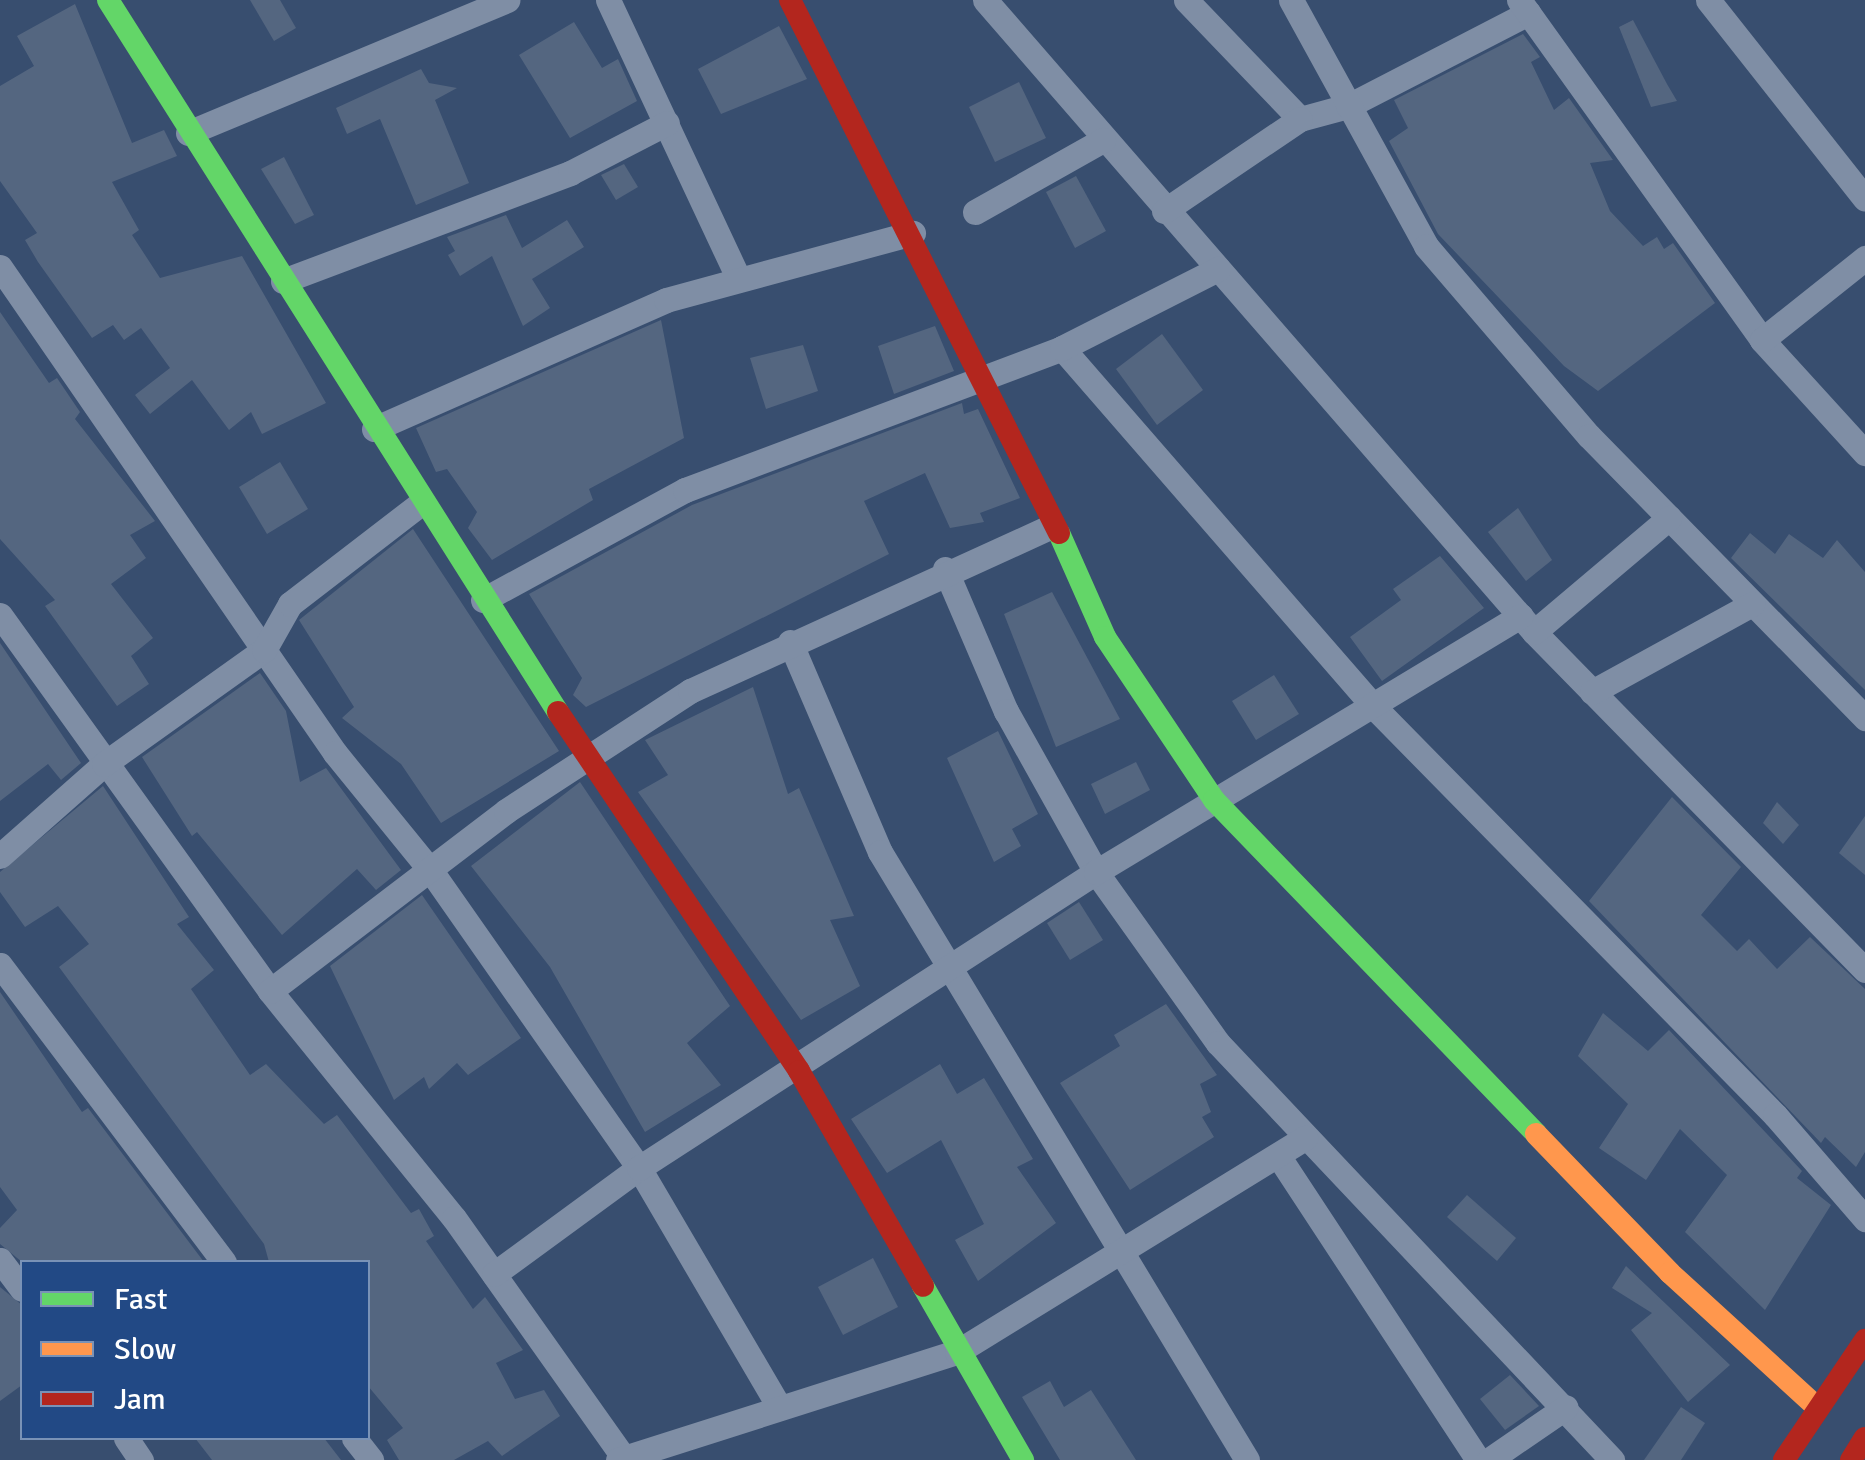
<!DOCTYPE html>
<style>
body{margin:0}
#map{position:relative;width:1865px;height:1460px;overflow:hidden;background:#384e6f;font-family:Signika,sans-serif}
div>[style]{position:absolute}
.building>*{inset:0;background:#546680}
.street>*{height:25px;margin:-12.5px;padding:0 12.5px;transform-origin:12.5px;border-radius:12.5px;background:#7f8ea5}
.fast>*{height:22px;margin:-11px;padding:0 11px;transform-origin:11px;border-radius:11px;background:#63d668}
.slow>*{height:22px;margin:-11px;padding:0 11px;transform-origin:11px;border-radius:11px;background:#ff974d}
.jam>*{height:22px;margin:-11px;padding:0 11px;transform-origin:11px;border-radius:11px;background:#b3261e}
span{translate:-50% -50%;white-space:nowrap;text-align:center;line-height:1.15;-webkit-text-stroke:10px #224985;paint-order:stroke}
.legend{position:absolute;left:20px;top:1260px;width:350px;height:180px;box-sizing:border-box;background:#224985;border:2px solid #7a92b6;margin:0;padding:12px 18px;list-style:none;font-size:30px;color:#fff}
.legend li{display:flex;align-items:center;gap:20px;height:50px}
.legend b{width:50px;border:2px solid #7a92b6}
</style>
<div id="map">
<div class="building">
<div style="clip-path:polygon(250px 0,280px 0,296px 28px,274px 41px)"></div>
<div style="clip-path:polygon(75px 4px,132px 143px,164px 130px,177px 156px,112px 182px,139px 230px,132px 235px,160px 278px,242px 256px,326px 403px,262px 434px,251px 412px,229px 430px,192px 380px,150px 414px,135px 395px,170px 368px,141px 328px,124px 340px,113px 325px,92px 338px,38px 262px,25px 240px,37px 233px,0 181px,0 86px,34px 66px,17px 36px)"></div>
<div style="clip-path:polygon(1633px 20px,1667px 84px,1677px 101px,1651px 107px,1619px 27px)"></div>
<div style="clip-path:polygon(574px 22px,602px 68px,618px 59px,637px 101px,570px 138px,519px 55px)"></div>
<div style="clip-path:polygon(779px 26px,807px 79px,721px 114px,698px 69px)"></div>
<div style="clip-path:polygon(1523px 34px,1540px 57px,1531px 62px,1554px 110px,1569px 98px,1613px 160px,1590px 163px,1610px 211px,1643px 246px,1657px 237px,1664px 249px,1673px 243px,1715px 303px,1598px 391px,1564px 366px,1438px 234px,1389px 141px,1408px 128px,1394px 100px)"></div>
<div style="clip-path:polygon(421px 69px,429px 83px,457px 88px,435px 100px,469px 183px,416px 205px,380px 119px,347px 134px,336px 108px)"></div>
<div style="clip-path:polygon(1019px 82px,1046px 138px,995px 162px,969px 107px)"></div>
<div style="clip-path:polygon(284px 157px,314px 215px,295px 224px,261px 169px)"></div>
<div style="clip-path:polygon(624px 164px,638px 187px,616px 200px,601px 175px)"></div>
<div style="clip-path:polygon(1076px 176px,1106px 231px,1075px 248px,1046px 192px)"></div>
<div style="clip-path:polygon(506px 215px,522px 248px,567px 220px,584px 247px,532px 279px,550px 308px,523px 326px,492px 256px,460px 276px,448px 255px,455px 251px,447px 237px)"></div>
<div style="clip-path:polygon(0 312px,49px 383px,57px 378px,80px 412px,75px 419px,155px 521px,130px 535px,146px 558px,111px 584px,153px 638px,131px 656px,149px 684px,117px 706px,45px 606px,55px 600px,0 539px)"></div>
<div style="clip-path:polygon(661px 320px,684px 438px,589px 489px,593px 500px,492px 560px,468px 528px,477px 512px,447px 469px,436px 472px,416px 428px)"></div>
<div style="clip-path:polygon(935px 326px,954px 371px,894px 394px,878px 346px)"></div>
<div style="clip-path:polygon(1162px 334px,1203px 390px,1157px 425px,1116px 369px)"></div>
<div style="clip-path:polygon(803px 345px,818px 391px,766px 409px,750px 358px)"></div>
<div style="clip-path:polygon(962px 403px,964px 414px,978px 409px,1020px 498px,980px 513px,984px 522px,950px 528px,925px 473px,864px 501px,889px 554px,586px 707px,573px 695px,582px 678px,529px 594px,692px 505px)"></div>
<div style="clip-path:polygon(280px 462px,308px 509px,267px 534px,239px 487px)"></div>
<div style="clip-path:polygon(1518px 508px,1552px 560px,1526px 581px,1488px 532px)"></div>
<div style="clip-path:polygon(413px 529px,559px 751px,441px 823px,401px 764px,342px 718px,354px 707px,299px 620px)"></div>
<div style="clip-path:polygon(1750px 533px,1775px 554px,1789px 534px,1823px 558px,1837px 540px,1865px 572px,1865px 690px,1731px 558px)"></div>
<div style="clip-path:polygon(1440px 556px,1484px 608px,1382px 681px,1350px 637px,1401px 600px,1393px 589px)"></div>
<div style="clip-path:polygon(1052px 592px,1120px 719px,1056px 747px,1004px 614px)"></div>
<div style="clip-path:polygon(0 643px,81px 763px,61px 780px,48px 764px,0 801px)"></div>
<div style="clip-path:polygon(260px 673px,286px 711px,300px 782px,326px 768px,401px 870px,376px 890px,357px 869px,282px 935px,197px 832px,192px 836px,142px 757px)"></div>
<div style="clip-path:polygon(1274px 675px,1299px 714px,1256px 740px,1232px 701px)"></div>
<div style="clip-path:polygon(753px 687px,788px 794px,799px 788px,854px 916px,830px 920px,860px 986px,801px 1020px,638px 792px,668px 775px,645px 740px)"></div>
<div style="clip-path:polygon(998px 731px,1038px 814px,1012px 829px,1021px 846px,994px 862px,947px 758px)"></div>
<div style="clip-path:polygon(1136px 762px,1150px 790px,1105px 814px,1091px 784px)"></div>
<div style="clip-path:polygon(580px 782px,730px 1006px,687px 1043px,721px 1085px,645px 1132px,550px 967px,471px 866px)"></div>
<div style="clip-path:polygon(103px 786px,189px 917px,177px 924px,214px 970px,191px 989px,250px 1075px,266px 1064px,324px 1124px,337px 1115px,411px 1213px,419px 1209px,434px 1236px,426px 1241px,473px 1309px,485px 1297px,523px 1350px,496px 1363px,515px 1399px,544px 1390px,560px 1416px,502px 1456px,488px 1441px,454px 1460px,399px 1460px,387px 1440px,403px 1428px,368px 1386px,368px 1262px,269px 1262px,264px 1244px,59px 967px,89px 944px,58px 906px,25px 927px,0 892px,0 872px)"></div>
<div style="clip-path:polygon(1672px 797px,1741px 867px,1701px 915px,1737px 951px,1749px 939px,1777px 969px,1810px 937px,1865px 989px,1865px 1152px,1856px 1167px,1825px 1137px,1821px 1143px,1589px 901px)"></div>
<div style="clip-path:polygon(1777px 802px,1799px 825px,1783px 844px,1763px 823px)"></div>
<div style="clip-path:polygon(1865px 816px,1865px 875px,1839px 853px)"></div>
<div style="clip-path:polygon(422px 895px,521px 1038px,468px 1075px,457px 1063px,429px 1089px,424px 1077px,394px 1100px,330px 966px)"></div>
<div style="clip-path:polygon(1079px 902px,1103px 940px,1070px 960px,1047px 923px)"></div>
<div style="clip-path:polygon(0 992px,82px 1112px,88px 1108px,204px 1262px,22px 1262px,0 1244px,0 1228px,17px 1210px,0 1187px)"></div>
<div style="clip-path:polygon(1166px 1004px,1217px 1075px,1200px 1084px,1211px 1112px,1202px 1117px,1214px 1137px,1130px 1190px,1060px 1083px,1120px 1046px,1114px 1035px)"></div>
<div style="clip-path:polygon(1603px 1013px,1648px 1051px,1669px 1030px,1802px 1171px,1797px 1178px,1831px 1205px,1765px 1310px,1685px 1232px,1727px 1175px,1680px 1129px,1646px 1180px,1599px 1148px,1628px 1104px,1578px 1056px)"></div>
<div style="clip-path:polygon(940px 1064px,957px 1094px,984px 1078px,1033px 1159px,1017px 1167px,1056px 1223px,978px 1281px,955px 1240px,984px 1224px,941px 1140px,887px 1173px,851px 1119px)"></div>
<div style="clip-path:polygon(1467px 1195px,1516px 1238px,1497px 1261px,1447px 1217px)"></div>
<div style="clip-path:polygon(873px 1258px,898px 1307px,843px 1335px,818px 1287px)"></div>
<div style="clip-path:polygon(1626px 1266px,1730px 1365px,1688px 1402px,1631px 1330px,1652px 1313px,1612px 1288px)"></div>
<div style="clip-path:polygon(0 1287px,22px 1305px,22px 1385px,0 1401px)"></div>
<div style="clip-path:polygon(1510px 1375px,1539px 1406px,1505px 1430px,1480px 1399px)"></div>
<div style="clip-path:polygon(1050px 1381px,1064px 1407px,1091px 1390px,1136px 1460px,1060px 1460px,1022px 1397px)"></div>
<div style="clip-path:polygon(1681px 1407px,1705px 1423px,1681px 1460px,1644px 1460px)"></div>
<div style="clip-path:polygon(195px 1438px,324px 1438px,341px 1460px,212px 1460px)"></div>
</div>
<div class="street">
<div style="left:608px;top:0;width:304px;rotate:64.9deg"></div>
<div style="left:985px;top:0;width:837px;rotate:49.02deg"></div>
<div style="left:1534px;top:632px;width:473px;rotate:45.6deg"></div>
<div style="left:1186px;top:0;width:165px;rotate:46.2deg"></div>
<div style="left:1300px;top:119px;width:50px;rotate:-15.2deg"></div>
<div style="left:1348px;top:106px;width:203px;rotate:-27.3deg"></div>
<div style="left:1291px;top:0;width:281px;rotate:61.2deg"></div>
<div style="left:1426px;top:246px;width:250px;rotate:49.4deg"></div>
<div style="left:1589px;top:436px;width:395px;rotate:45.6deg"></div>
<div style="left:1519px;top:0;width:418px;rotate:54.4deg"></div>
<div style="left:1762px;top:340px;width:153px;rotate:47.7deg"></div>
<div style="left:1708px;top:0;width:253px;rotate:51.7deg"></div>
<div style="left:188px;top:133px;width:346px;rotate:-22.6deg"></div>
<div style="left:1164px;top:211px;width:164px;rotate:-34.1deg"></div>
<div style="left:975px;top:212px;width:147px;rotate:-29.4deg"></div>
<div style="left:0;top:267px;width:590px;rotate:55.42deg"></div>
<div style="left:335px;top:753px;width:152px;rotate:50.9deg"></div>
<div style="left:431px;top:871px;width:363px;rotate:55deg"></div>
<div style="left:639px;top:1168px;width:278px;rotate:59.6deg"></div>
<div style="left:283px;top:281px;width:307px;rotate:-20.6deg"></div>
<div style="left:570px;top:173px;width:109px;rotate:-27.3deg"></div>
<div style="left:1762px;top:340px;width:132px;rotate:-38.5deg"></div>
<div style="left:1062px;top:348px;width:477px;rotate:49deg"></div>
<div style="left:1375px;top:708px;width:571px;rotate:45.5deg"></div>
<div style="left:1775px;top:1115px;width:138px;rotate:49.1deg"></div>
<div style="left:374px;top:429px;width:319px;rotate:-23.8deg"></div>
<div style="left:666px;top:300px;width:256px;rotate:-15.2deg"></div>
<div style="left:945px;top:569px;width:155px;rotate:66.8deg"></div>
<div style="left:1006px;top:711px;width:184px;rotate:60.8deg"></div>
<div style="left:1096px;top:872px;width:210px;rotate:54.5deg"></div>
<div style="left:1218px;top:1043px;width:574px;rotate:46.62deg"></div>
<div style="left:483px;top:600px;width:230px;rotate:-28.6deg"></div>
<div style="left:685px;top:490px;width:403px;rotate:-20.6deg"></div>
<div style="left:1062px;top:348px;width:175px;rotate:-26.9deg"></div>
<div style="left:0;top:615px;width:463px;rotate:54.3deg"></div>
<div style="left:270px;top:991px;width:292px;rotate:51deg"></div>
<div style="left:454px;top:1218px;width:293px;rotate:54.7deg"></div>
<div style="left:1534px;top:632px;width:177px;rotate:-40.2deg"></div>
<div style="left:790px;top:642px;width:228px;rotate:66.8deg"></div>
<div style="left:880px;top:852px;width:710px;rotate:58.88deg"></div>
<div style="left:1592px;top:692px;width:183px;rotate:-28.8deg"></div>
<div style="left:0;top:856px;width:139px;rotate:-41.5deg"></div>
<div style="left:104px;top:764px;width:196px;rotate:-35.5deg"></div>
<div style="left:264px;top:650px;width:53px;rotate:-60.5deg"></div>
<div style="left:290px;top:604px;width:165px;rotate:-37.6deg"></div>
<div style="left:0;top:965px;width:372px;rotate:53deg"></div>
<div style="left:270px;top:991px;width:297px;rotate:-37.3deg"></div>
<div style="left:506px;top:811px;width:220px;rotate:-33.1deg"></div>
<div style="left:690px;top:691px;width:398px;rotate:-24.5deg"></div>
<div style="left:1279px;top:1157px;width:363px;rotate:56.7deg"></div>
<div style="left:0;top:1260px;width:36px;rotate:53deg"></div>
<div style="left:494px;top:1274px;width:180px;rotate:-36.2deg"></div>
<div style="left:639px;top:1168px;width:544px;rotate:-32.93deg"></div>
<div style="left:1096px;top:872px;width:496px;rotate:-31.1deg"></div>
<div style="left:126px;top:1438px;width:27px;rotate:56deg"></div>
<div style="left:354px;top:1438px;width:28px;rotate:52deg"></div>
<div style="left:618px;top:1460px;width:356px;rotate:-17.7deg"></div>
<div style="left:957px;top:1352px;width:409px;rotate:-31.6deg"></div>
<div style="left:1489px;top:1460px;width:93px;rotate:-34.5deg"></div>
</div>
<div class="fast">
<div style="left:108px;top:0;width:842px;rotate:57.71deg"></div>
<div style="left:1059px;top:533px;width:114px;rotate:66.1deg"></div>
<div style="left:1105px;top:637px;width:196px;rotate:56.2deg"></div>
<div style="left:1214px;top:800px;width:464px;rotate:46deg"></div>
<div style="left:923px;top:1286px;width:201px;rotate:60.1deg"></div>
</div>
<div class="slow">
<div style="left:1536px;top:1134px;width:193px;rotate:46deg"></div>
<div style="left:1670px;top:1273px;width:200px;rotate:42.4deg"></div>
</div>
<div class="jam">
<div style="left:790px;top:0;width:597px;rotate:63.22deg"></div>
<div style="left:558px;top:712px;width:432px;rotate:56.1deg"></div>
<div style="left:799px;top:1071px;width:248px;rotate:60deg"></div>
<div style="left:1784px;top:1460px;width:145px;rotate:-56deg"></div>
<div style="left:1851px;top:1460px;width:26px;rotate:-58deg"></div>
</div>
<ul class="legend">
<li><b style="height:12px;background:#63d668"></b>Fast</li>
<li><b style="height:12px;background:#ff974d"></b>Slow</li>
<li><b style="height:12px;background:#b3261e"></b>Jam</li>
</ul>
</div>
